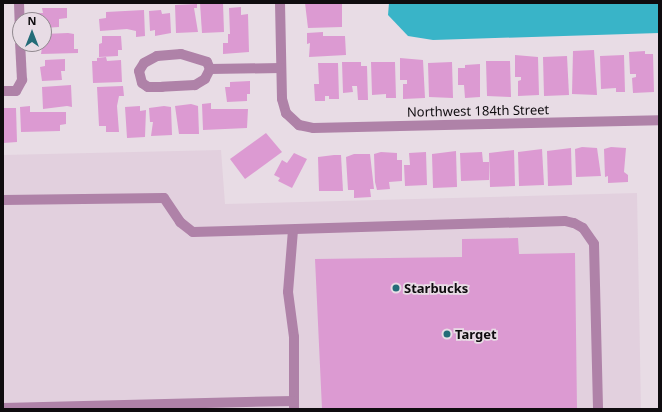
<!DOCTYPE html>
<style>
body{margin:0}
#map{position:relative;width:662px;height:412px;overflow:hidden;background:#e8dce5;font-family:"Noto Sans",sans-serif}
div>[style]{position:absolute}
.built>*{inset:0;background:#e2d0de}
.water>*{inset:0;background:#39b4c8}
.building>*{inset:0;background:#dc9ad2}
.minor>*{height:10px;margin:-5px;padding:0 5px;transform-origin:5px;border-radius:5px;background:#af82a8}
.dots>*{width:11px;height:11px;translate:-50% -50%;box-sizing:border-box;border:2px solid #e8dce5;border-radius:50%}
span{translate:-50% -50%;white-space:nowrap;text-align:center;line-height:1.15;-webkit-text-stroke:3.5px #e8dce5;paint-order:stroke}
.street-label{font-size:13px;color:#0f0c0f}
.poi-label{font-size:13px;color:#0f0c0f;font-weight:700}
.left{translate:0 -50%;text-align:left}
.frame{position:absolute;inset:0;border:4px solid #0f0c0f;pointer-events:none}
.north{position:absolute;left:12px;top:12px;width:40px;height:40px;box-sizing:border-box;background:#e8dce5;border:1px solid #91898f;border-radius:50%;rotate:0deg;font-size:11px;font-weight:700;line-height:16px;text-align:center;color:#0f0c0f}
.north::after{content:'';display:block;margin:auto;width:14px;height:18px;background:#246c78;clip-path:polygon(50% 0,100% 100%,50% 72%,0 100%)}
</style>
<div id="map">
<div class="built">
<div style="clip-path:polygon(221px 150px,225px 204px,637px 193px,641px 409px,3px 409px,3px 155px)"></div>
</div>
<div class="water">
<div style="clip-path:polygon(389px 3px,659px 3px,659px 33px,433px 40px,408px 36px,388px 15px)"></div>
</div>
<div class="building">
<div style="clip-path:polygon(200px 3px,223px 3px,224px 32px,202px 33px)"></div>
<div style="clip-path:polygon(305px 3px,342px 3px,342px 27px,308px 28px)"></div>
<div style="clip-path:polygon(197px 4px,197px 8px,194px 8px,198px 32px,176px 33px,175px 5px)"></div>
<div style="clip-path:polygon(241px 7px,241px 15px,248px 14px,249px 52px,223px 54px,223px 43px,228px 43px,228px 34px,230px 34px,229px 8px)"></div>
<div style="clip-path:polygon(42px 8px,67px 8px,67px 18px,59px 19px,59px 27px,44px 28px,44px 20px,38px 20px,38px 13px,43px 13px)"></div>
<div style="clip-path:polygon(144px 10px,145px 36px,136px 37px,136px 31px,127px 29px,100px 31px,99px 19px,106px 18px,106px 12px)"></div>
<div style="clip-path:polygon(161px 10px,162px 14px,170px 13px,171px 33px,155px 36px,155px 30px,150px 31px,149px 11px)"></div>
<div style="clip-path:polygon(323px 32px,323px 36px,345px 36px,346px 55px,309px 57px,310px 43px,307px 44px,307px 33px)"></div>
<div style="clip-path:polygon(68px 33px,74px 34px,74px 49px,78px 49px,78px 53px,41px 54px,44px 34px)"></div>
<div style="clip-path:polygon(102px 36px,121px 36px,122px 50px,118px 50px,118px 56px,99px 57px,99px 44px,102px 43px)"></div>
<div style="clip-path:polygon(594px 50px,597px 95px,572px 94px,573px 51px)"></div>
<div style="clip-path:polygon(645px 51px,645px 54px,653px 54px,654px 92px,633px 93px,632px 78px,636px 77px,636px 74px,630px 74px,629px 52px)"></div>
<div style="clip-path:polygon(515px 55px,538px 57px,539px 95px,518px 96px,518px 81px,521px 80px,521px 77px,515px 77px)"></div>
<div style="clip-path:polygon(624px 55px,625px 92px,616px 92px,616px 88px,601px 89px,600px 56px)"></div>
<div style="clip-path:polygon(567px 56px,569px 95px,544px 96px,543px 57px)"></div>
<div style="clip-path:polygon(106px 57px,107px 61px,121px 60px,122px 82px,93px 83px,92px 61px,97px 61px,97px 58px)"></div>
<div style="clip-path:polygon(400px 58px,423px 60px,425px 98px,403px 99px,403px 84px,407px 84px,407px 80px,400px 80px)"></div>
<div style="clip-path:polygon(65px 59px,65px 71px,61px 71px,62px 80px,42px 81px,40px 67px,45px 66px,45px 60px)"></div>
<div style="clip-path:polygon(486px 61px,510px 61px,511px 97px,487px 96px)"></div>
<div style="clip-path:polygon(342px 62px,361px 62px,361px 66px,367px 66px,368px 100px,358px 100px,357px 86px,352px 86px,353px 92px,343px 93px)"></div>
<div style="clip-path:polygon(371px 62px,395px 62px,396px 98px,386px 98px,386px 94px,372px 95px)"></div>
<div style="clip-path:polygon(452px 62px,453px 98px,429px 97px,428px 63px)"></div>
<div style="clip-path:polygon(318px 63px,338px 63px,339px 99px,329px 99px,329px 96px,325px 96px,325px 101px,315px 101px,314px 84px,319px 84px)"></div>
<div style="clip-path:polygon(480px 64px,480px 97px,465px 98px,464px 85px,458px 85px,458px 68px,465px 68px,465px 65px)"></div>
<div style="clip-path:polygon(250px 81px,250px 94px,247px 94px,247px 101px,227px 102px,225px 87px,230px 87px,230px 82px)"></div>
<div style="clip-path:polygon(71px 85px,72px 107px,67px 106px,43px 109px,42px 87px)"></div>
<div style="clip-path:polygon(123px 86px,124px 96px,119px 96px,117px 106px,119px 132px,106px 132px,106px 126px,99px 126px,97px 87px)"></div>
<div style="clip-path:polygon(211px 103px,211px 109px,248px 109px,247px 128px,203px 130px,202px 104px)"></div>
<div style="clip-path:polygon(191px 104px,198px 106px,199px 134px,179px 134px,175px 106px)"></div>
<div style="clip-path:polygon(30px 106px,30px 112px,66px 112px,66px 124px,60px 125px,60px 131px,21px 132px,20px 107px)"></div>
<div style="clip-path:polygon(140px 106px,140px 111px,146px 110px,145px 137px,127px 138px,125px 107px)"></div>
<div style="clip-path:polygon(164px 106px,171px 107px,172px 135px,151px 136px,153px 122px,150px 122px,149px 108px)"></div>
<div style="clip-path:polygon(3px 108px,16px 108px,17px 142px,3px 143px)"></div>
<div style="clip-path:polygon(266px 133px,282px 152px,245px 179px,230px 159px)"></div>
<div style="clip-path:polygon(582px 147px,597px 148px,601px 176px,576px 177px,575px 149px)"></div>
<div style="clip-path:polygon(611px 147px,626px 148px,624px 172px,628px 175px,628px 182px,608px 183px,608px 176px,605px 177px,604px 149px)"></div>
<div style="clip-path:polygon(571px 148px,572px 185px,548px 186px,547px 151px)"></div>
<div style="clip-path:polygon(542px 149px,544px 185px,519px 186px,518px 152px)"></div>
<div style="clip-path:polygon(514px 150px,515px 186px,490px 187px,489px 153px)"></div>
<div style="clip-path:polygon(456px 151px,457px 187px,433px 188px,432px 154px)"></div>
<div style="clip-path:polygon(381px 152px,397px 153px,397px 160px,402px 160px,402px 181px,389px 182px,390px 189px,377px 190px,375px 182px,374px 154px)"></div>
<div style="clip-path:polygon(426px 152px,427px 185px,405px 186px,404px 165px,410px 165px,409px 153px)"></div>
<div style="clip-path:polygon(482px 152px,483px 162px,489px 162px,489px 180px,461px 181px,460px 153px)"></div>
<div style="clip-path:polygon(294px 153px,307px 159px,292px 188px,278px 181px,280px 178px,274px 175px,282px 160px,287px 163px)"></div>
<div style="clip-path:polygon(354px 154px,370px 154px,374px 189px,370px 189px,371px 197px,354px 198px,354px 190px,348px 190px,346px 157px)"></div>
<div style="clip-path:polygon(334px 155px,341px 155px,343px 191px,319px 191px,318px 157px)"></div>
<div style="clip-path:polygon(518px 238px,519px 254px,575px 253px,577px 409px,322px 409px,315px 259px,462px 257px,462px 239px)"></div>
</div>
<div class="minor">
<div style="left:19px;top:3px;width:28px;rotate:88deg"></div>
<div style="left:280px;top:3px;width:96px;rotate:88.8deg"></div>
<div style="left:282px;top:99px;width:15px;rotate:74deg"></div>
<div style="left:286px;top:113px;width:18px;rotate:43deg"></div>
<div style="left:299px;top:125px;width:14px;rotate:12deg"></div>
<div style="left:313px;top:128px;width:346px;rotate:-1.3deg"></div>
<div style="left:210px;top:69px;width:11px;rotate:117deg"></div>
<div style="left:205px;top:79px;width:12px;rotate:149deg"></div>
<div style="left:195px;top:85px;width:33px;rotate:177deg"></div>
<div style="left:162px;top:87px;width:14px;rotate:180deg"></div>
<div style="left:148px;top:87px;width:7px;rotate:-146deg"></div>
<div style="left:142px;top:83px;width:12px;rotate:-104deg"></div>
<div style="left:139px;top:71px;width:9px;rotate:-58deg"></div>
<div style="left:144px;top:63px;width:15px;rotate:-28deg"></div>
<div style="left:157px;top:56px;width:24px;rotate:-5deg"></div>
<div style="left:181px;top:54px;width:27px;rotate:17deg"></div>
<div style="left:207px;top:62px;width:8px;rotate:67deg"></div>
<div style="left:210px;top:69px;width:71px;rotate:-0.8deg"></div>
<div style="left:3px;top:91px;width:13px"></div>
<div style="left:16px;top:91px;width:13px;rotate:-61deg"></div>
<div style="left:22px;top:80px;width:36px;rotate:-93deg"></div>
<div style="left:3px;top:200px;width:161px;rotate:-0.7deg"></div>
<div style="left:164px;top:198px;width:29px;rotate:56deg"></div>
<div style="left:180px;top:222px;width:16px;rotate:38deg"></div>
<div style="left:193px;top:232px;width:372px;rotate:-1.7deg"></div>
<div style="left:565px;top:221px;width:9px;rotate:13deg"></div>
<div style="left:574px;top:223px;width:10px;rotate:29deg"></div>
<div style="left:583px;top:228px;width:19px;rotate:55deg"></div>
<div style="left:594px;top:244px;width:165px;rotate:88.6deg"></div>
<div style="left:293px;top:230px;width:62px;rotate:94.6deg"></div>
<div style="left:288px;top:292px;width:45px;rotate:82.4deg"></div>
<div style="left:294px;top:337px;width:72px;rotate:90deg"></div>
<div style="left:3px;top:408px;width:291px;rotate:-1.4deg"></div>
</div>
<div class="dots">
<div style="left:396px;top:288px;background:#246c78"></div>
<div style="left:447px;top:334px;background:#246c78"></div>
</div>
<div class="street-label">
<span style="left:478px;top:111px;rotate:-1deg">Northwest 184th Street</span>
</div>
<div class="poi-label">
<span class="left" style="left:404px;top:288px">Starbucks</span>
<span class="left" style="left:455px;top:334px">Target</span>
</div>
<div class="frame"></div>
<div class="north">N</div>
</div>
